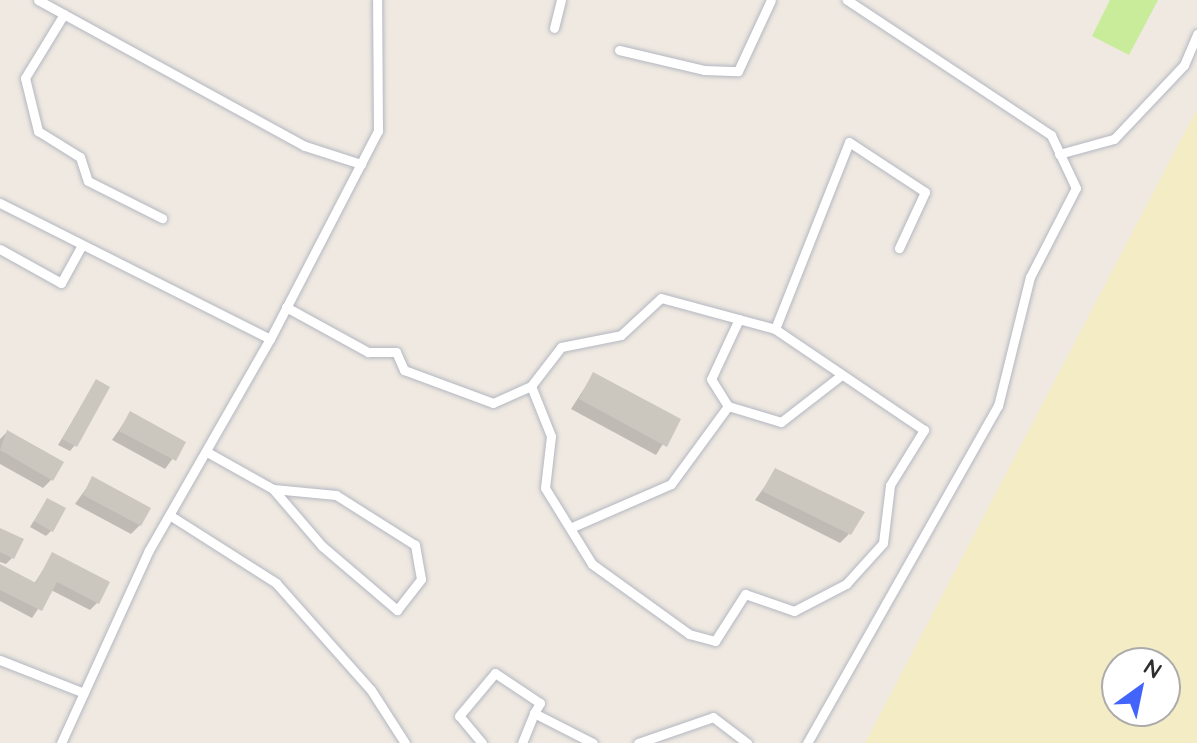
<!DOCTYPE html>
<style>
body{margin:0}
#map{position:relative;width:1197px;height:743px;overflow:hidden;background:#efe9e1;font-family:Quicksand,sans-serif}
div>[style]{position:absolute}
.sand>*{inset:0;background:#f3ecc5}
.pitch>*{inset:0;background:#c9ec9a}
.shadow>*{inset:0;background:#0003}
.building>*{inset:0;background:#cbc7bf}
.roads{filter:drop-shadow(0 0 2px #b4b7c1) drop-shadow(0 0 2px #b4b7c1)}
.lane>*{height:9px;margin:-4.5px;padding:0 4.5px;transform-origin:4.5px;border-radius:4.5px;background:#fff}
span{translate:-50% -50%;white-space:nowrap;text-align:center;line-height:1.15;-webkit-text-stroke:7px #fff;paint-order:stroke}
.north{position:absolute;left:1101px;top:647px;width:80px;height:80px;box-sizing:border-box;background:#fff;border:2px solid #ababab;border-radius:50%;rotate:33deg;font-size:22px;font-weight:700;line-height:32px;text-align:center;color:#2e2e2e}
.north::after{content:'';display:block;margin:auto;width:28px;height:36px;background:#4264fb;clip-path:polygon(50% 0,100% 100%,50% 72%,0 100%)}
</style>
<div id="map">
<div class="sand">
<div style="clip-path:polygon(evenodd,1197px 109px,1197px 743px,865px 743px,1197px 109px,1117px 663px,1165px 663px,1165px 711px,1117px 711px,1117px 663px)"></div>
</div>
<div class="pitch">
<div style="clip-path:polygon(1110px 0,1158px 0,1129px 55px,1092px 36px)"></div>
</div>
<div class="shadow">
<div style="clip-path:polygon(593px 375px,678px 420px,656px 455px,571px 409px)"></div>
<div style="clip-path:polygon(96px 382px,75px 445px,70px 451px,58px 445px)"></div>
<div style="clip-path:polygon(130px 414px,184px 443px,165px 469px,112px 440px)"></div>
<div style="clip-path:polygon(7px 432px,52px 479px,43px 488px,0 464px,0 439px)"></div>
<div style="clip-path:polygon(776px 471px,849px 534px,840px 543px,755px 500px)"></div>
<div style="clip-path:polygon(93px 479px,140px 525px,131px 534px,75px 504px)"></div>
<div style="clip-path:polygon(47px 500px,51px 531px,46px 536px,30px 527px)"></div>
<div style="clip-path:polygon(0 530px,12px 558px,6px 564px,0 562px)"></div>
<div style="clip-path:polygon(53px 554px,98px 602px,90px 610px,51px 590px,32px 618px,0 601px,0 570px,34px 584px)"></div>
</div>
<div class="building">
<div style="clip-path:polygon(593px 372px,681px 419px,667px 447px,579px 399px)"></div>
<div style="clip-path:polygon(96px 379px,110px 387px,77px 447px,62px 439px)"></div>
<div style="clip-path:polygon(130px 411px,186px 442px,176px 461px,119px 431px)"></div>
<div style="clip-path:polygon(7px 430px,64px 462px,53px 481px,0 450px)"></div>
<div style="clip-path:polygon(775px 468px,865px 512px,851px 535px,762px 491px)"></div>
<div style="clip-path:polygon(92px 476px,151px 508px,141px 526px,83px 495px)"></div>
<div style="clip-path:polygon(47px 498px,66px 508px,53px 532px,34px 521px)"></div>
<div style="clip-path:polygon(0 528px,24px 539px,14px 559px,0 552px)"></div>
<div style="clip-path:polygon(52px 552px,110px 582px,99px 604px,57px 582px,42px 611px,0 590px,0 564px,36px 583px)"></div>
</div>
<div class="roads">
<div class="lane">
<div style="left:38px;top:0;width:304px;rotate:28.7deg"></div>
<div style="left:305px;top:146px;width:59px;rotate:17.8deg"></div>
<div style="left:64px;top:14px;width:75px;rotate:121.4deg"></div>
<div style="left:25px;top:78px;width:55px;rotate:76.2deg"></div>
<div style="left:38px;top:131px;width:49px;rotate:31.8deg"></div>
<div style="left:80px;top:157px;width:25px;rotate:72deg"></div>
<div style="left:88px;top:181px;width:83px;rotate:26.6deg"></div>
<div style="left:554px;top:28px;width:29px;rotate:-76deg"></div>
<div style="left:619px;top:50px;width:87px;rotate:13.2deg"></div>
<div style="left:704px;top:70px;width:34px;rotate:2deg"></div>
<div style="left:738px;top:71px;width:78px;rotate:-65.1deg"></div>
<div style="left:1059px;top:154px;width:57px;rotate:-15.3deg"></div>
<div style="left:1114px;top:139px;width:102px;rotate:-46.6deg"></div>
<div style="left:1184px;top:65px;width:34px;rotate:-67deg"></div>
<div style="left:0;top:203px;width:302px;rotate:26.7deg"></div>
<div style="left:0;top:249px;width:70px;rotate:29.1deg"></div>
<div style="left:61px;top:283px;width:43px;rotate:-61.1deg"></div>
<div style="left:286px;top:307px;width:94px;rotate:28.8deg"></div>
<div style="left:368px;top:352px;width:28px"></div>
<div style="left:396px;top:352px;width:20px;rotate:66deg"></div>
<div style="left:404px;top:370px;width:95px;rotate:20.3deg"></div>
<div style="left:493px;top:403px;width:42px;rotate:-24.1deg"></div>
<div style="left:531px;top:386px;width:49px;rotate:-52.4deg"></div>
<div style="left:561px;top:347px;width:61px;rotate:-11.3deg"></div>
<div style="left:621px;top:335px;width:54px;rotate:-42.8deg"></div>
<div style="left:661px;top:298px;width:118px;rotate:15.2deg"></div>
<div style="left:775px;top:329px;width:201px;rotate:-68.4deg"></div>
<div style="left:849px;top:142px;width:91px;rotate:33.3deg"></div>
<div style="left:925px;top:192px;width:62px;rotate:114.9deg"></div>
<div style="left:739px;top:319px;width:66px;rotate:115deg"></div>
<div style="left:711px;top:379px;width:32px;rotate:58deg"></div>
<div style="left:728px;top:406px;width:55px;rotate:16.8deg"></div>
<div style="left:781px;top:422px;width:73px;rotate:-37.8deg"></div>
<div style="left:531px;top:386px;width:54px;rotate:68.2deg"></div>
<div style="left:551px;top:436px;width:52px;rotate:96.6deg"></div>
<div style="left:545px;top:488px;width:89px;rotate:58.3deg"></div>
<div style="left:592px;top:564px;width:120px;rotate:35.8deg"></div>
<div style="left:689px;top:634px;width:27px;rotate:15deg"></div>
<div style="left:715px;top:641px;width:56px;rotate:-57.4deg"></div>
<div style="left:745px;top:594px;width:52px;rotate:19.1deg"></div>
<div style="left:794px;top:611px;width:59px;rotate:-27.4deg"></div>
<div style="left:846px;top:584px;width:55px;rotate:-47.9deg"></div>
<div style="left:883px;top:543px;width:58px;rotate:-83.1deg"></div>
<div style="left:890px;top:485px;width:65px;rotate:-58.3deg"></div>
<div style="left:924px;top:430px;width:180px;rotate:-145.9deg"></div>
<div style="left:207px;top:452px;width:76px;rotate:29.3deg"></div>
<div style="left:273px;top:489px;width:75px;rotate:49.3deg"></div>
<div style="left:322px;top:546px;width:99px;rotate:40.5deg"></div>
<div style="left:397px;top:610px;width:39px;rotate:-52deg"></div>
<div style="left:421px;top:579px;width:35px;rotate:-100deg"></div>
<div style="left:415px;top:545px;width:93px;rotate:-147.7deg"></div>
<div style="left:336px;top:495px;width:63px;rotate:-174.6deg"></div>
<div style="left:171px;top:516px;width:125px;rotate:32.5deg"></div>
<div style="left:276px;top:583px;width:143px;rotate:48.4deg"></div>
<div style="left:371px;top:690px;width:63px;rotate:57.3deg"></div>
<div style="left:570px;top:528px;width:110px;rotate:-23.5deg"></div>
<div style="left:671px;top:484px;width:97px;rotate:-53.8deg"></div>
<div style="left:0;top:660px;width:90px;rotate:21.4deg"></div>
<div style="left:61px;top:743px;width:212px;rotate:-65.5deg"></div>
<div style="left:149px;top:550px;width:243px;rotate:-60.2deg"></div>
<div style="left:270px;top:339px;width:234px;rotate:-62.6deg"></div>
<div style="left:378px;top:131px;width:131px;rotate:-90.4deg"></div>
<div style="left:482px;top:743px;width:35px;rotate:-130deg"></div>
<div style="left:459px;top:716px;width:56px;rotate:-50.1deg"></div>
<div style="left:495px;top:673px;width:54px;rotate:33.7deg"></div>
<div style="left:540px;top:703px;width:12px;rotate:121deg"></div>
<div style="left:522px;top:743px;width:32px;rotate:-68deg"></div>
<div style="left:534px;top:713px;width:66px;rotate:27deg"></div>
<div style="left:638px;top:743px;width:79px;rotate:-19.1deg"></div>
<div style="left:713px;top:717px;width:43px;rotate:37.4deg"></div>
<div style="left:807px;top:743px;width:387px;rotate:-60.5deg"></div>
<div style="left:998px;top:406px;width:133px;rotate:-76.1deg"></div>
<div style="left:1030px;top:277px;width:100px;rotate:-62.7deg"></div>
<div style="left:1076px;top:188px;width:59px;rotate:-115.3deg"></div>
<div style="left:1051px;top:135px;width:245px;rotate:-146.5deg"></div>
</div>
</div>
<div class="north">N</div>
</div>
